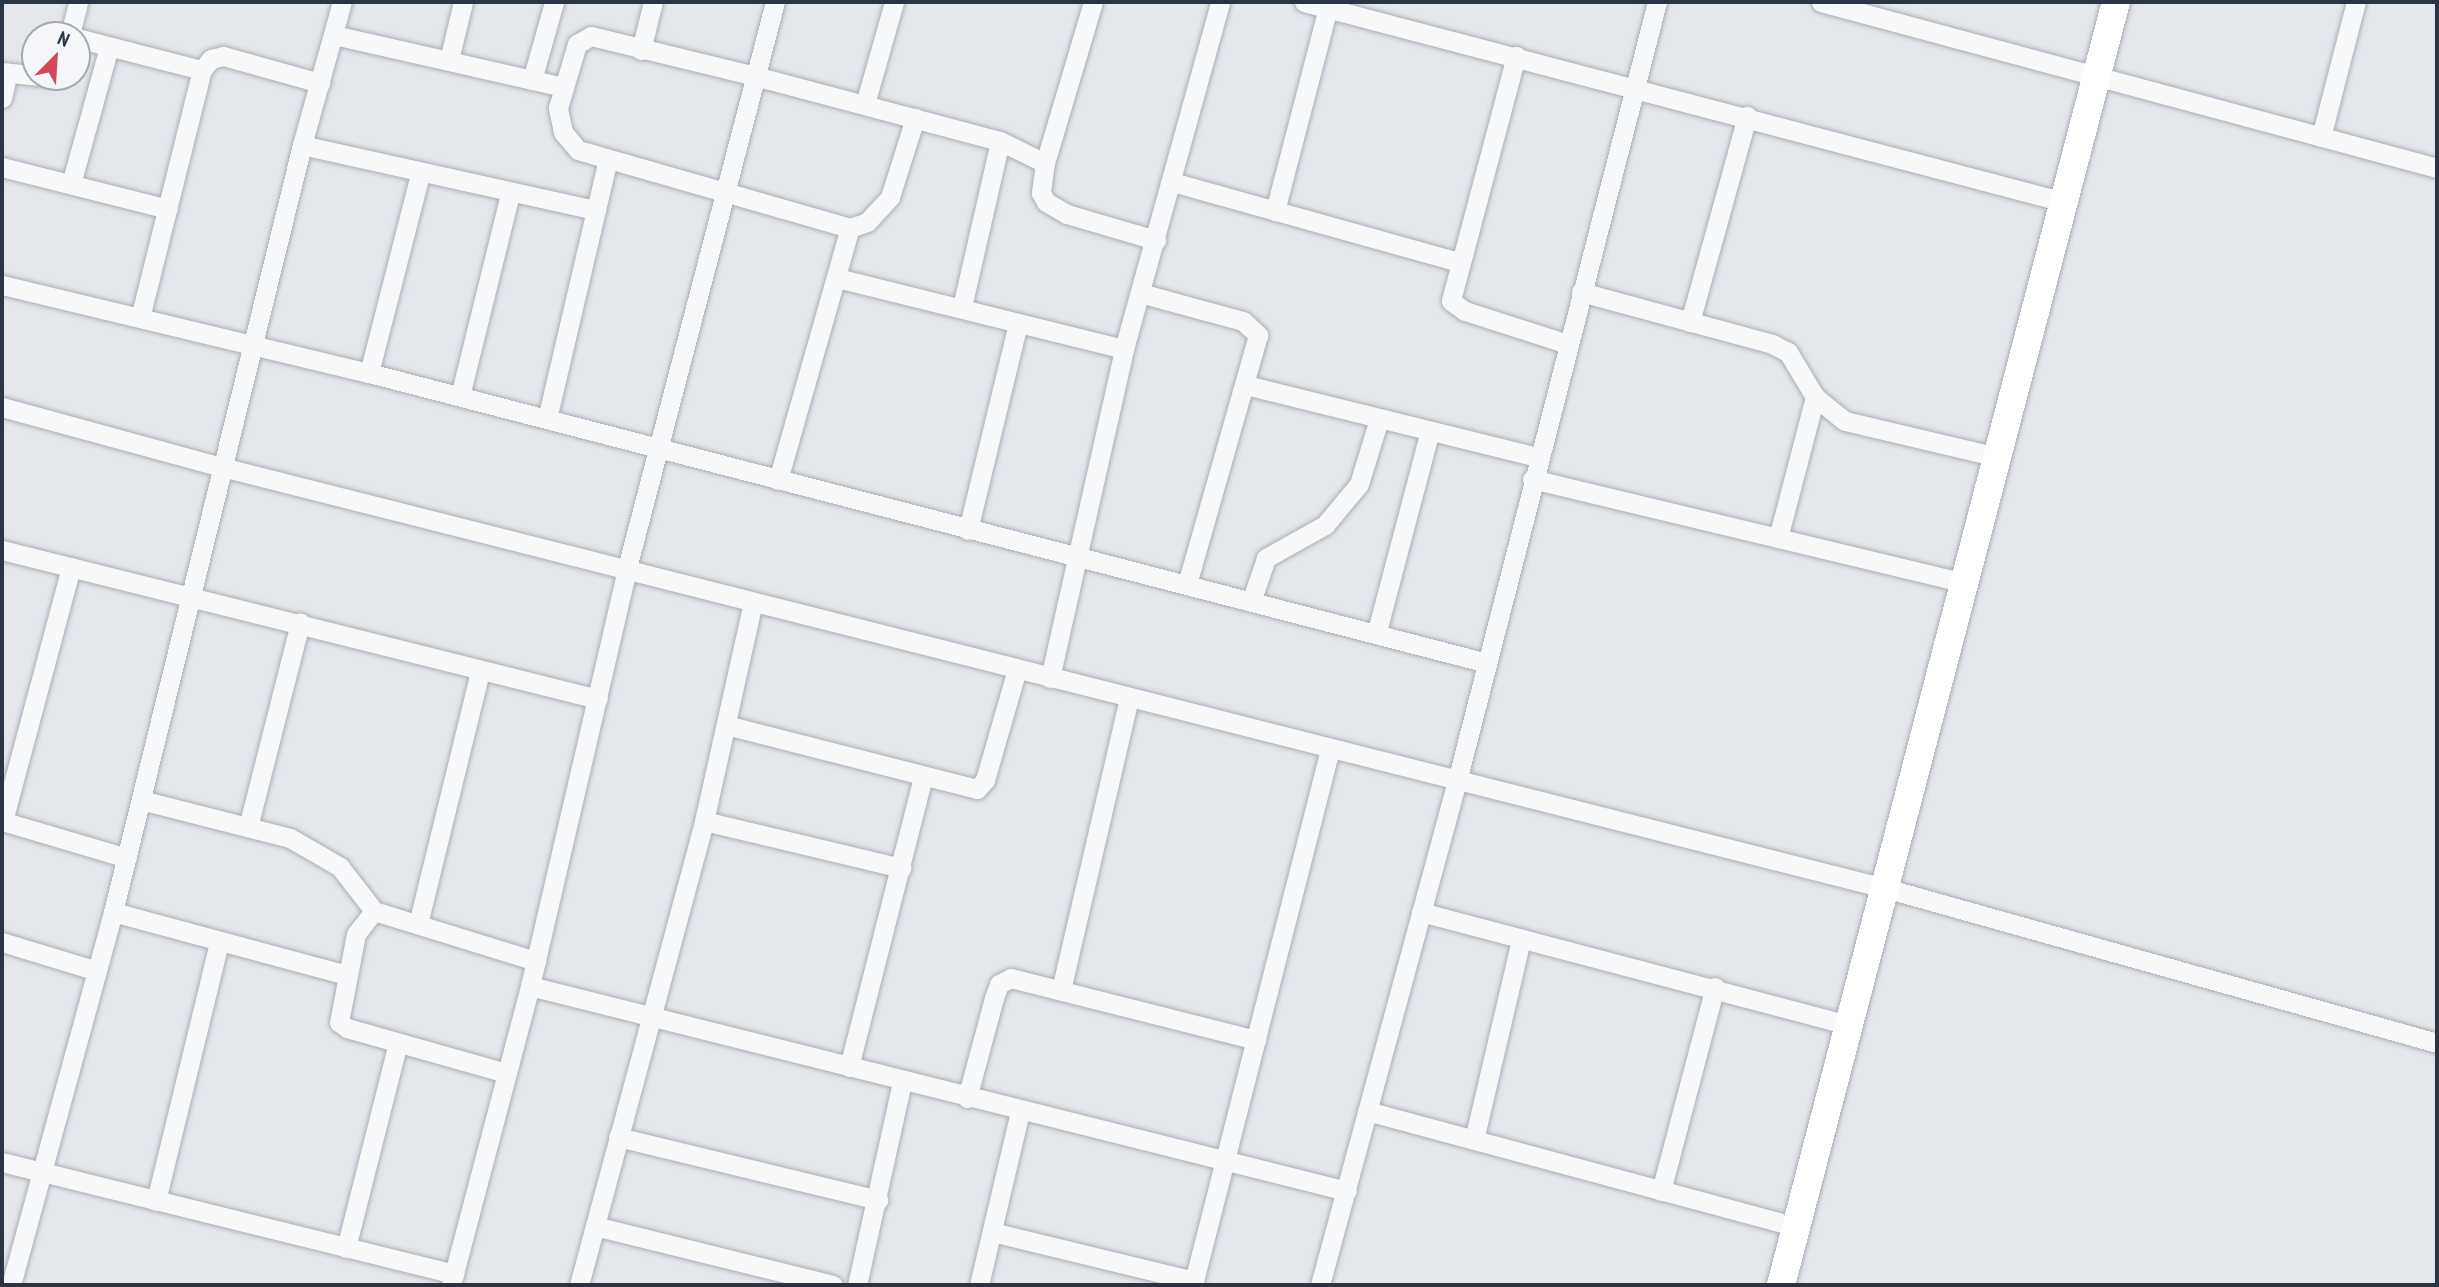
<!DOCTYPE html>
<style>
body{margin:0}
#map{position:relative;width:2439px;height:1287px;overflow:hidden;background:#e4e7ec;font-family:"PT Sans Narrow",sans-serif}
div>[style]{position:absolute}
.roads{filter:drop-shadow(0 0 2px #a9aeb7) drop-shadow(0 0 2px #a9aeb7)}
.street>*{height:19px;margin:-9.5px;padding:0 9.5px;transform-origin:9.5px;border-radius:9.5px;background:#f7f8fa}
.secondary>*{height:28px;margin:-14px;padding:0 14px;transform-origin:14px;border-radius:14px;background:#fff}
span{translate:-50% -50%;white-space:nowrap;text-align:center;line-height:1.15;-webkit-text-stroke:6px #f4f6f9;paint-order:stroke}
.frame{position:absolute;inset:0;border:4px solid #2b3445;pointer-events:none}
.north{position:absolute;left:21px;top:21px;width:70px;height:70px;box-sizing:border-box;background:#f4f6f9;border:2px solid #a4a8b1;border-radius:50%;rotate:24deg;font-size:19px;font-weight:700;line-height:28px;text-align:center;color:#2b3445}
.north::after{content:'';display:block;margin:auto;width:24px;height:32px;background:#d1495b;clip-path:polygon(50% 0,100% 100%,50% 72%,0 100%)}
</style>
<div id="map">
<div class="roads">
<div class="street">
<div style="left:1093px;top:2px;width:168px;rotate:106.6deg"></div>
<div style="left:1045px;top:163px;width:30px;rotate:98deg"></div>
<div style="left:1041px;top:193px;width:10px;rotate:61deg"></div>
<div style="left:1046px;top:202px;width:24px;rotate:30deg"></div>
<div style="left:1067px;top:214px;width:93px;rotate:16.3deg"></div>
<div style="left:1304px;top:2px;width:786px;rotate:14.74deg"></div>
<div style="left:1821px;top:2px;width:638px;rotate:15.08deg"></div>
<div style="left:70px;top:35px;width:34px;rotate:-76deg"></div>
<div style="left:334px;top:35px;width:234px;rotate:12.8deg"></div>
<div style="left:77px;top:38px;width:129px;rotate:14.4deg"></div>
<div style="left:641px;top:50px;width:49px;rotate:-76deg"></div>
<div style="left:1516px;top:56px;width:253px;rotate:104.9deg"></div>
<div style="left:1451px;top:301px;width:17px;rotate:36deg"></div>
<div style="left:1465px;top:311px;width:108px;rotate:17.8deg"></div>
<div style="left:449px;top:60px;width:60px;rotate:-76.4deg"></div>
<div style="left:2px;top:72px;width:47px;rotate:6.1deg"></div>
<div style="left:532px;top:80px;width:81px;rotate:-74.2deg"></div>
<div style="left:2px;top:98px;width:26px;rotate:-77deg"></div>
<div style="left:865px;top:104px;width:106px;rotate:-74.1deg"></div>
<div style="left:2321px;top:137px;width:139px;rotate:-75.5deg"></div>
<div style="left:302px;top:145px;width:301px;rotate:12.5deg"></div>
<div style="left:596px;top:210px;width:215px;rotate:103.2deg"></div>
<div style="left:2px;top:167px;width:171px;rotate:14.2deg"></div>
<div style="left:1172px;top:182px;width:298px;rotate:15.6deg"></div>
<div style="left:71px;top:184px;width:142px;rotate:-74.5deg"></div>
<div style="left:596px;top:210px;width:52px;rotate:-76.8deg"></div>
<div style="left:1275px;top:211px;width:210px;rotate:-75.4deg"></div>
<div style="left:850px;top:228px;width:18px;rotate:-19deg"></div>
<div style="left:867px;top:222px;width:34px;rotate:-47deg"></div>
<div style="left:890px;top:197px;width:83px;rotate:-72.4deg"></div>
<div style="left:837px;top:278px;width:296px;rotate:13.9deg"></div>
<div style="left:2px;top:285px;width:377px;rotate:13.5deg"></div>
<div style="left:369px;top:373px;width:1155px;rotate:14.54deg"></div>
<div style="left:1581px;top:292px;width:198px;rotate:15.2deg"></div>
<div style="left:1772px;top:344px;width:18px;rotate:27deg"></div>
<div style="left:1788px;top:352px;width:52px;rotate:59deg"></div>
<div style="left:1815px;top:397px;width:38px;rotate:39deg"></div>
<div style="left:1845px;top:421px;width:156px;rotate:13.3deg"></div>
<div style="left:1140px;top:293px;width:107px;rotate:15.2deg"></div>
<div style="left:1243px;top:321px;width:21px;rotate:43deg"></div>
<div style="left:1258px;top:335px;width:259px;rotate:105.9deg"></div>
<div style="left:962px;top:307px;width:170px;rotate:-77.1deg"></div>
<div style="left:140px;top:318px;width:256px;rotate:-76deg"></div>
<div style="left:202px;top:70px;width:14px;rotate:-51deg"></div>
<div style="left:211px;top:59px;width:12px;rotate:-14deg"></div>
<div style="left:223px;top:56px;width:101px;rotate:15.6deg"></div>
<div style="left:1690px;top:322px;width:214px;rotate:-74.5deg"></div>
<div style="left:369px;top:373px;width:205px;rotate:-75.6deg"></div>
<div style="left:1246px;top:385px;width:301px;rotate:13.9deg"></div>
<div style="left:460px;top:396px;width:208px;rotate:-76.1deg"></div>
<div style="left:2px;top:407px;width:228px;rotate:15.3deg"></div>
<div style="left:222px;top:467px;width:1715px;rotate:14.21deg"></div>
<div style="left:1885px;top:888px;width:573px;rotate:15.68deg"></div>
<div style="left:1532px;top:479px;width:445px;rotate:13.5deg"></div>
<div style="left:778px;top:480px;width:262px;rotate:-74.1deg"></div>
<div style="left:850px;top:228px;width:283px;rotate:-164deg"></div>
<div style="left:578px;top:150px;width:23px;rotate:-130deg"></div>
<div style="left:563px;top:132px;width:25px;rotate:-102deg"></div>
<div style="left:558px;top:108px;width:67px;rotate:-73.5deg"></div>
<div style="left:577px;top:44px;width:16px;rotate:-30deg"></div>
<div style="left:591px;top:36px;width:169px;rotate:13.7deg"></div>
<div style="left:755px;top:76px;width:253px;rotate:14.9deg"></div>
<div style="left:1000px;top:141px;width:50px;rotate:26.1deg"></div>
<div style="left:968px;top:530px;width:212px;rotate:-76.4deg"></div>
<div style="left:1778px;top:538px;width:146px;rotate:-75.3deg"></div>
<div style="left:2px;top:550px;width:614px;rotate:14.04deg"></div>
<div style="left:1252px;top:599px;width:43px;rotate:-71.1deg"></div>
<div style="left:1266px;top:558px;width:68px;rotate:-29.2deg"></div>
<div style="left:1325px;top:525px;width:53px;rotate:-50.3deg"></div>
<div style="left:1359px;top:484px;width:68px;rotate:-72.9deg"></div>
<div style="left:753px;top:602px;width:224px;rotate:102.6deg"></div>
<div style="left:704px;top:821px;width:203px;rotate:13.4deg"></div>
<div style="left:1377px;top:631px;width:207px;rotate:-75.2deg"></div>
<div style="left:1050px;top:678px;width:337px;rotate:-77.3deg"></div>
<div style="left:1124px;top:349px;width:360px;rotate:-74.5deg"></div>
<div style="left:726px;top:725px;width:259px;rotate:14.3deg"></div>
<div style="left:977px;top:789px;width:12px;rotate:-48deg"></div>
<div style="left:985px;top:780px;width:116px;rotate:-73.9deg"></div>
<div style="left:141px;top:800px;width:154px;rotate:14.3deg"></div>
<div style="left:290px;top:838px;width:58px;rotate:30.1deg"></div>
<div style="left:340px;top:867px;width:56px;rotate:52.3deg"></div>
<div style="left:374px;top:911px;width:170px;rotate:17.2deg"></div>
<div style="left:2px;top:821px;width:130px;rotate:16.5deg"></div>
<div style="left:3px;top:821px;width:263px;rotate:-75deg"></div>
<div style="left:248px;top:827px;width:211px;rotate:-75.7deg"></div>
<div style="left:374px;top:911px;width:29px;rotate:128deg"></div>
<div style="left:356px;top:934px;width:90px;rotate:100.9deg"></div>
<div style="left:339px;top:1022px;width:10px;rotate:37deg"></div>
<div style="left:347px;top:1028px;width:165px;rotate:15.8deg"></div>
<div style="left:113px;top:912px;width:242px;rotate:15.1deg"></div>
<div style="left:1421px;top:912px;width:443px;rotate:14.8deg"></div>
<div style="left:418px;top:924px;width:260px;rotate:-76.2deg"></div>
<div style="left:2px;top:942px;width:99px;rotate:17deg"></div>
<div style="left:530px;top:986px;width:842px;rotate:14.09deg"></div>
<div style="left:1061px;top:990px;width:300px;rotate:-76.9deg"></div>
<div style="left:849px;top:1067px;width:299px;rotate:-75.7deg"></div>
<div style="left:967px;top:1098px;width:104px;rotate:-74.9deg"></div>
<div style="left:994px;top:998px;width:15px;rotate:-70deg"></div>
<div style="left:999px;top:984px;width:13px;rotate:-27deg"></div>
<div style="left:1011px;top:978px;width:253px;rotate:14.2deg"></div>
<div style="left:1367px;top:1111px;width:445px;rotate:15.1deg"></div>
<div style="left:618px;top:1137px;width:268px;rotate:13.6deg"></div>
<div style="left:1474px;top:1140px;width:206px;rotate:-76.8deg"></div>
<div style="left:2px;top:1162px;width:466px;rotate:13.9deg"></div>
<div style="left:1661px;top:1191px;width:211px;rotate:-75.2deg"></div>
<div style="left:156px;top:1201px;width:267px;rotate:-76.3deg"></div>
<div style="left:595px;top:1226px;width:245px;rotate:13.9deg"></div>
<div style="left:992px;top:1232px;width:208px;rotate:13.6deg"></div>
<div style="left:346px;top:1248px;width:211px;rotate:-75.8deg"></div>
<div style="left:11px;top:1285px;width:387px;rotate:-74.7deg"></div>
<div style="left:113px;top:912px;width:790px;rotate:-76.16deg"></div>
<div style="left:302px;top:145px;width:148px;rotate:-74.4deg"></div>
<div style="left:451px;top:1285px;width:309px;rotate:-75.2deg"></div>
<div style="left:530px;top:986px;width:429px;rotate:-76.9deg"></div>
<div style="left:627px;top:568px;width:585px;rotate:-75.35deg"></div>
<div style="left:579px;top:1285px;width:481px;rotate:-74.9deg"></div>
<div style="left:857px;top:1285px;width:208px;rotate:-77.5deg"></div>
<div style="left:979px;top:1285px;width:178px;rotate:-76.7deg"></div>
<div style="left:1193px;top:1285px;width:553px;rotate:-75.66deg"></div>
<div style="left:1320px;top:1285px;width:526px;rotate:-74.8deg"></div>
<div style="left:1458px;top:777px;width:800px;rotate:-75.6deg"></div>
</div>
<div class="secondary">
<div style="left:1781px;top:1285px;width:1326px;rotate:-75.37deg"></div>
</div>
</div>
<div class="frame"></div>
<div class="north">N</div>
</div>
